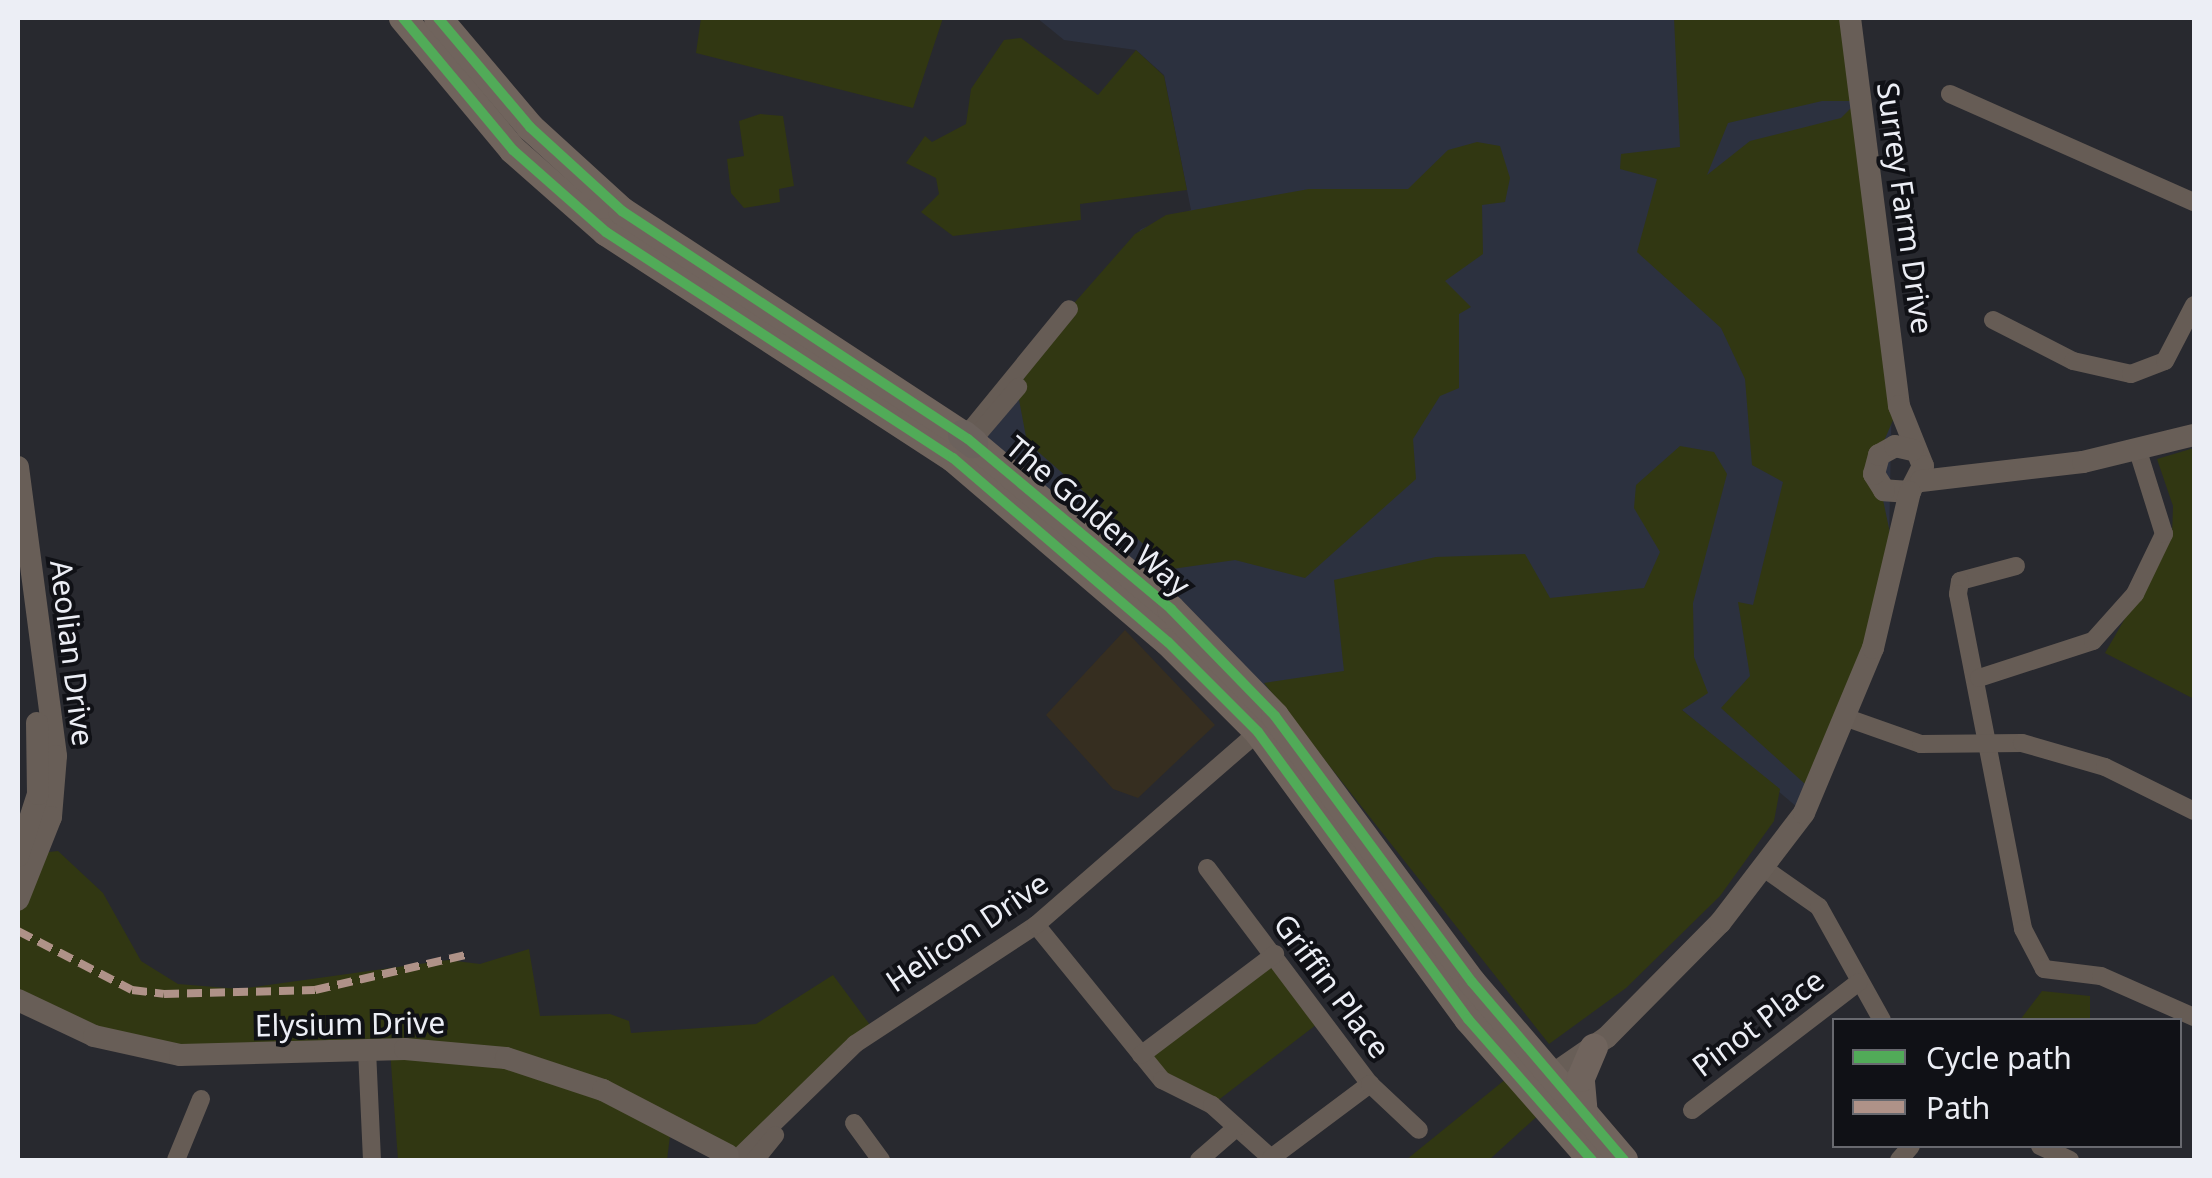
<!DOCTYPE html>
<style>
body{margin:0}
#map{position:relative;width:2212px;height:1178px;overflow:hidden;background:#28292f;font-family:"Noto Sans",sans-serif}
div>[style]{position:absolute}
.commercial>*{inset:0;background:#362e20}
.built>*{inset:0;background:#2c313f}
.green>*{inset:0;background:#313712}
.street>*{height:18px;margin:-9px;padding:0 9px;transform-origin:9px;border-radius:9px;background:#665c55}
.secondary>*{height:22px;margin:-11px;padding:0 11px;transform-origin:11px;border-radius:11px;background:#685e57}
.primary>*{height:28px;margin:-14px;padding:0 14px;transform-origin:14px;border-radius:14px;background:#70645d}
.highway>*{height:30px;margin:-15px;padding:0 15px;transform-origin:15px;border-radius:15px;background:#6c625d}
.quiet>*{height:8px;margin-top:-4px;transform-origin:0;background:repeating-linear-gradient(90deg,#af9288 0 15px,transparent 0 23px)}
.cycleway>*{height:10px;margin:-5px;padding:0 5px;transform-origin:5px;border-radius:5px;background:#51ab58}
span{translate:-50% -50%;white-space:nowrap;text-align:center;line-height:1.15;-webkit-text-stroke:8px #101116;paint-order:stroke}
.street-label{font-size:30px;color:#eceef5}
.frame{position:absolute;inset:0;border:20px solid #eceef5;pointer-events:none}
.legend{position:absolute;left:1832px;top:1018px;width:350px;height:130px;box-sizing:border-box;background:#101116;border:2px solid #68696f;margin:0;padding:12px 18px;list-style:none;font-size:30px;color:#eceef5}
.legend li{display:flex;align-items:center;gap:20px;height:50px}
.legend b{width:50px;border:2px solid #68696f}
</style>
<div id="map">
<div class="commercial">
<div style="clip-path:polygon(1125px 630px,1215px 725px,1138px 798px,1113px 789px,1046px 715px)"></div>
</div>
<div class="built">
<div style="clip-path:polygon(1037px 18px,1844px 18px,1893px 345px,1888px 589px,1804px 813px,1682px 710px,1325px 754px,968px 439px,1141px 229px,1191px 210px,1164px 75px,1136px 50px,1064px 40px)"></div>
</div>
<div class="green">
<div style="clip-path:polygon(701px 18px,943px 18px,913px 108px,696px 53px)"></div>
<div style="clip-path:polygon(evenodd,1674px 18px,1851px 18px,1899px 406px,1875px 462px,1894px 552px,1815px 793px,1721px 708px,1750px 676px,1738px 602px,1753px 605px,1783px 482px,1752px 465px,1745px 379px,1721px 328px,1637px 252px,1657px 179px,1620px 169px,1621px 154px,1680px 147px,1674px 18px,1822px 101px,1858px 101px,1841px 118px,1750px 141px,1707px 175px,1728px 123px,1822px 101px)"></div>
<div style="clip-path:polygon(1021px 38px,1098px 95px,1136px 50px,1164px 76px,1187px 190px,1080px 204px,1081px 220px,953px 236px,921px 212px,939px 194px,936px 178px,906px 163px,925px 136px,932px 142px,966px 124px,971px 89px,1004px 40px)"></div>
<div style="clip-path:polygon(760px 114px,783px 116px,794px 186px,779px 189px,780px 202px,744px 208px,731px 193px,727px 159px,744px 156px,739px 121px)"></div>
<div style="clip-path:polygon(1477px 142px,1500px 146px,1510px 178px,1505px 202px,1482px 205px,1483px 254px,1445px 281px,1471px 307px,1459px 314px,1459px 388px,1440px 396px,1413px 439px,1416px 479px,1305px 578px,1235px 560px,1172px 569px,1027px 442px,1017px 389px,1069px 309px,1135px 234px,1166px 215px,1309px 189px,1408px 189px,1448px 150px)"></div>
<div style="clip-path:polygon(1680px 446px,1714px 452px,1727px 474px,1693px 603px,1694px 657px,1708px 693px,1682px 710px,1780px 789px,1774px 821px,1720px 896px,1626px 988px,1549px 1044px,1264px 683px,1344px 671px,1334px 580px,1436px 557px,1525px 554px,1550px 598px,1644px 588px,1660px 552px,1634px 508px,1636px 485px)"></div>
<div style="clip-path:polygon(2194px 448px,2194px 699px,2105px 653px,2172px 537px,2173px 506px,2157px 459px)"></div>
<div style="clip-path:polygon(58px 851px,103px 893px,141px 961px,178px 984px,239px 989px,448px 960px,480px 964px,529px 949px,540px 1016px,610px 1014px,629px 1021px,631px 1033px,756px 1024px,833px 975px,873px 1029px,740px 1156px,671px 1128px,667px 1160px,398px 1160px,390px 1050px,169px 1053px,18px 996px,18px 899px,40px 853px)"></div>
<div style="clip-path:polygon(1275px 954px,1325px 1018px,1212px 1105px,1141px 1056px)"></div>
<div style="clip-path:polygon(2042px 991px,2090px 996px,2090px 1020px,2020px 1020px)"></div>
<div style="clip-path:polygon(1512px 1074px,1544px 1110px,1489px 1160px,1406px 1160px)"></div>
</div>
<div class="street">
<div style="left:1950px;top:94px;width:267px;rotate:23.9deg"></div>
<div style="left:1993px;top:320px;width:90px;rotate:27.1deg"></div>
<div style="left:2073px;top:361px;width:59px;rotate:12.6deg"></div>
<div style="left:2131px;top:374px;width:36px;rotate:-21deg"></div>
<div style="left:2165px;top:361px;width:63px;rotate:-62.6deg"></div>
<div style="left:959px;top:444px;width:174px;rotate:-50.8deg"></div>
<div style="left:967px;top:447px;width:79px;rotate:-49.6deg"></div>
<div style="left:2016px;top:566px;width:58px;rotate:165deg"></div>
<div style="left:1960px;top:581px;width:13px;rotate:99deg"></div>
<div style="left:1958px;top:594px;width:341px;rotate:79deg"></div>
<div style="left:2023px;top:929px;width:45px;rotate:62.3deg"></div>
<div style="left:2044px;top:969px;width:57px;rotate:7deg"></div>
<div style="left:2101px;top:976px;width:102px;rotate:23.8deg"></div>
<div style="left:1979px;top:678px;width:120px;rotate:-18deg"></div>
<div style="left:2093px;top:641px;width:63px;rotate:-48.2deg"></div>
<div style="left:2135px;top:594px;width:67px;rotate:-64.2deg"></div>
<div style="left:2164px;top:534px;width:87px;rotate:-107.4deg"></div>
<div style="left:1850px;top:719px;width:75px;rotate:19.4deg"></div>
<div style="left:1921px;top:744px;width:101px;rotate:-0.6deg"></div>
<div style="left:2022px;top:743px;width:86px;rotate:16.1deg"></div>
<div style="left:2105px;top:767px;width:99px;rotate:26.3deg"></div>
<div style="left:1207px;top:868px;width:271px;rotate:53deg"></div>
<div style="left:1765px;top:869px;width:66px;rotate:35.1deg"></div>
<div style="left:1819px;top:907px;width:129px;rotate:60.9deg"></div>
<div style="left:1036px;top:925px;width:200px;rotate:50.9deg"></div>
<div style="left:1162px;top:1080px;width:56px;rotate:26.6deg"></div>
<div style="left:1212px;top:1105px;width:79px;rotate:41.9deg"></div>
<div style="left:1271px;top:1158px;width:124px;rotate:-36.8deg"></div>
<div style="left:367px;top:1050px;width:110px;rotate:87.4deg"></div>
<div style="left:1141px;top:1055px;width:168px;rotate:-37deg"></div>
<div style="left:1370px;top:1084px;width:67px;rotate:43.2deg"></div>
<div style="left:1692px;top:1110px;width:210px;rotate:-37.5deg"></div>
<div style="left:854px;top:1123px;width:46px;rotate:53.9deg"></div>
<div style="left:2040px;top:1146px;width:33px;rotate:25deg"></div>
<div style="left:740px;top:1156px;width:161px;rotate:-44.2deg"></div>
<div style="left:855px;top:1044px;width:217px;rotate:-33.3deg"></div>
<div style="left:1036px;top:925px;width:302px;rotate:-41deg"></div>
<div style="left:176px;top:1160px;width:66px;rotate:-67.7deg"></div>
<div style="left:755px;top:1160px;width:32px;rotate:-51deg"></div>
<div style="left:1199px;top:1160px;width:49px;rotate:-40.9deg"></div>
<div style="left:1899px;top:1160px;width:18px;rotate:-49deg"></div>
</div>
<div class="secondary">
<div style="left:1850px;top:18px;width:391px;rotate:82.8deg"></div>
<div style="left:1899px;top:406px;width:65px;rotate:68.2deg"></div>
<div style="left:1923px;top:466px;width:29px;rotate:117deg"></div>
<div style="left:1910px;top:492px;width:26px;rotate:-176deg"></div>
<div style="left:1884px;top:490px;width:19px;rotate:-122deg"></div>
<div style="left:1874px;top:474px;width:20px;rotate:-75deg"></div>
<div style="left:1879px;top:455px;width:18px;rotate:-29deg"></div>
<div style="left:1895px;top:446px;width:18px;rotate:13deg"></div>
<div style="left:18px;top:467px;width:291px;rotate:82.5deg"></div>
<div style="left:56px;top:756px;width:61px;rotate:94.7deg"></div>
<div style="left:51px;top:817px;width:89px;rotate:111.7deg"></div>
<div style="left:1921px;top:481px;width:163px;rotate:-6.7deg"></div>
<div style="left:2083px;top:462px;width:114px;rotate:-13.7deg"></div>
<div style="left:18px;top:856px;width:65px;rotate:-72.1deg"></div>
<div style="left:38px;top:794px;width:71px;rotate:-90.8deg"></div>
<div style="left:18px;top:1000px;width:84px;rotate:25.3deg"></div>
<div style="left:94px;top:1036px;width:88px;rotate:12.5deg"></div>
<div style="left:180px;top:1055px;width:225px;rotate:-1.5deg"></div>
<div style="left:405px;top:1049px;width:101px;rotate:5.1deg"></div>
<div style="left:506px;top:1058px;width:102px;rotate:18.3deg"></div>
<div style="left:603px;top:1090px;width:141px;rotate:27.5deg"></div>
<div style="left:1549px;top:1077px;width:70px;rotate:-34.6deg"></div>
<div style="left:1607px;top:1037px;width:161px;rotate:-45.3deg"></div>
<div style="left:1720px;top:923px;width:138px;rotate:-52.6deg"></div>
<div style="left:1804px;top:813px;width:179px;rotate:-67.3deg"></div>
<div style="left:1873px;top:648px;width:160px;rotate:-76.7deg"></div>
</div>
<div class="primary">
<div style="left:403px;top:18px;width:172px;rotate:50.2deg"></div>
<div style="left:513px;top:150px;width:124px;rotate:41.4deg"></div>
<div style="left:606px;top:232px;width:414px;rotate:33.1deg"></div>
<div style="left:953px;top:458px;width:283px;rotate:40.6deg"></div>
<div style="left:1168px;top:642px;width:127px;rotate:45deg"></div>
<div style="left:1258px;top:732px;width:356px;rotate:53.8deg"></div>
<div style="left:1468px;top:1019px;width:188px;rotate:48.7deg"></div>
<div style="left:438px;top:18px;width:143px;rotate:49.8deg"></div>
<div style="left:530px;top:127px;width:125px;rotate:42.4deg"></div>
<div style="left:622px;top:211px;width:408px;rotate:33.3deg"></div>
<div style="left:973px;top:443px;width:258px;rotate:40deg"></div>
<div style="left:1171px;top:609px;width:149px;rotate:45.8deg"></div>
<div style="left:1275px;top:716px;width:331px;rotate:53.5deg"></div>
<div style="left:1472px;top:982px;width:234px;rotate:49.5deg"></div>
<div style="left:1584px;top:1116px;width:38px;rotate:-95deg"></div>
<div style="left:1581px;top:1078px;width:33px;rotate:-67deg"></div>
</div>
<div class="highway">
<div style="left:963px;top:435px;width:13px;rotate:39deg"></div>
</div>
<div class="quiet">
<div style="left:18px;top:931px;width:128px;rotate:27.4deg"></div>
<div style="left:132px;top:990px;width:32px;rotate:7deg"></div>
<div style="left:164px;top:994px;width:151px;rotate:-1.5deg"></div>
<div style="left:315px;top:990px;width:154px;rotate:-13.1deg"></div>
</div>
<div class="cycleway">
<div style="left:403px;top:18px;width:172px;rotate:50.2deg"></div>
<div style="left:513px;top:150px;width:124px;rotate:41.4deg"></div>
<div style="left:606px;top:232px;width:414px;rotate:33.1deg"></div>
<div style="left:953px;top:458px;width:283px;rotate:40.6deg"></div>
<div style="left:1168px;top:642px;width:127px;rotate:45deg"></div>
<div style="left:1258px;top:732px;width:356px;rotate:53.8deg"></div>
<div style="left:1468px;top:1019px;width:188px;rotate:48.7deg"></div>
<div style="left:438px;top:18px;width:143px;rotate:49.8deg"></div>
<div style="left:530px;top:127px;width:125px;rotate:42.4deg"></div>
<div style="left:622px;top:211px;width:414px;rotate:33.4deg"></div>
<div style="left:968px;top:439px;width:265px;rotate:39.9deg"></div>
<div style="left:1171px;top:609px;width:149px;rotate:45.8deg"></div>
<div style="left:1275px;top:716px;width:331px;rotate:53.5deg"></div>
<div style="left:1472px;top:982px;width:234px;rotate:49.5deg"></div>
</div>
<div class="street-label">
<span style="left:1905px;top:208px;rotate:82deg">Surrey Farm Drive</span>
<span style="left:1098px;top:516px;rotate:40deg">The Golden Way</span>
<span style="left:72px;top:653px;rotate:83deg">Aeolian Drive</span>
<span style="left:967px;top:932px;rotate:-34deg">Helicon Drive</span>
<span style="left:1332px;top:986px;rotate:53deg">Griffin Place</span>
<span style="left:1758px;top:1023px;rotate:-37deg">Pinot Place</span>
<span style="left:350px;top:1024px;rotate:-1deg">Elysium Drive</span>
</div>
<div class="frame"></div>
<ul class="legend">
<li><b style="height:12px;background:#51ab58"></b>Cycle path</li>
<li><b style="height:12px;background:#af9288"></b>Path</li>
</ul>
</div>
